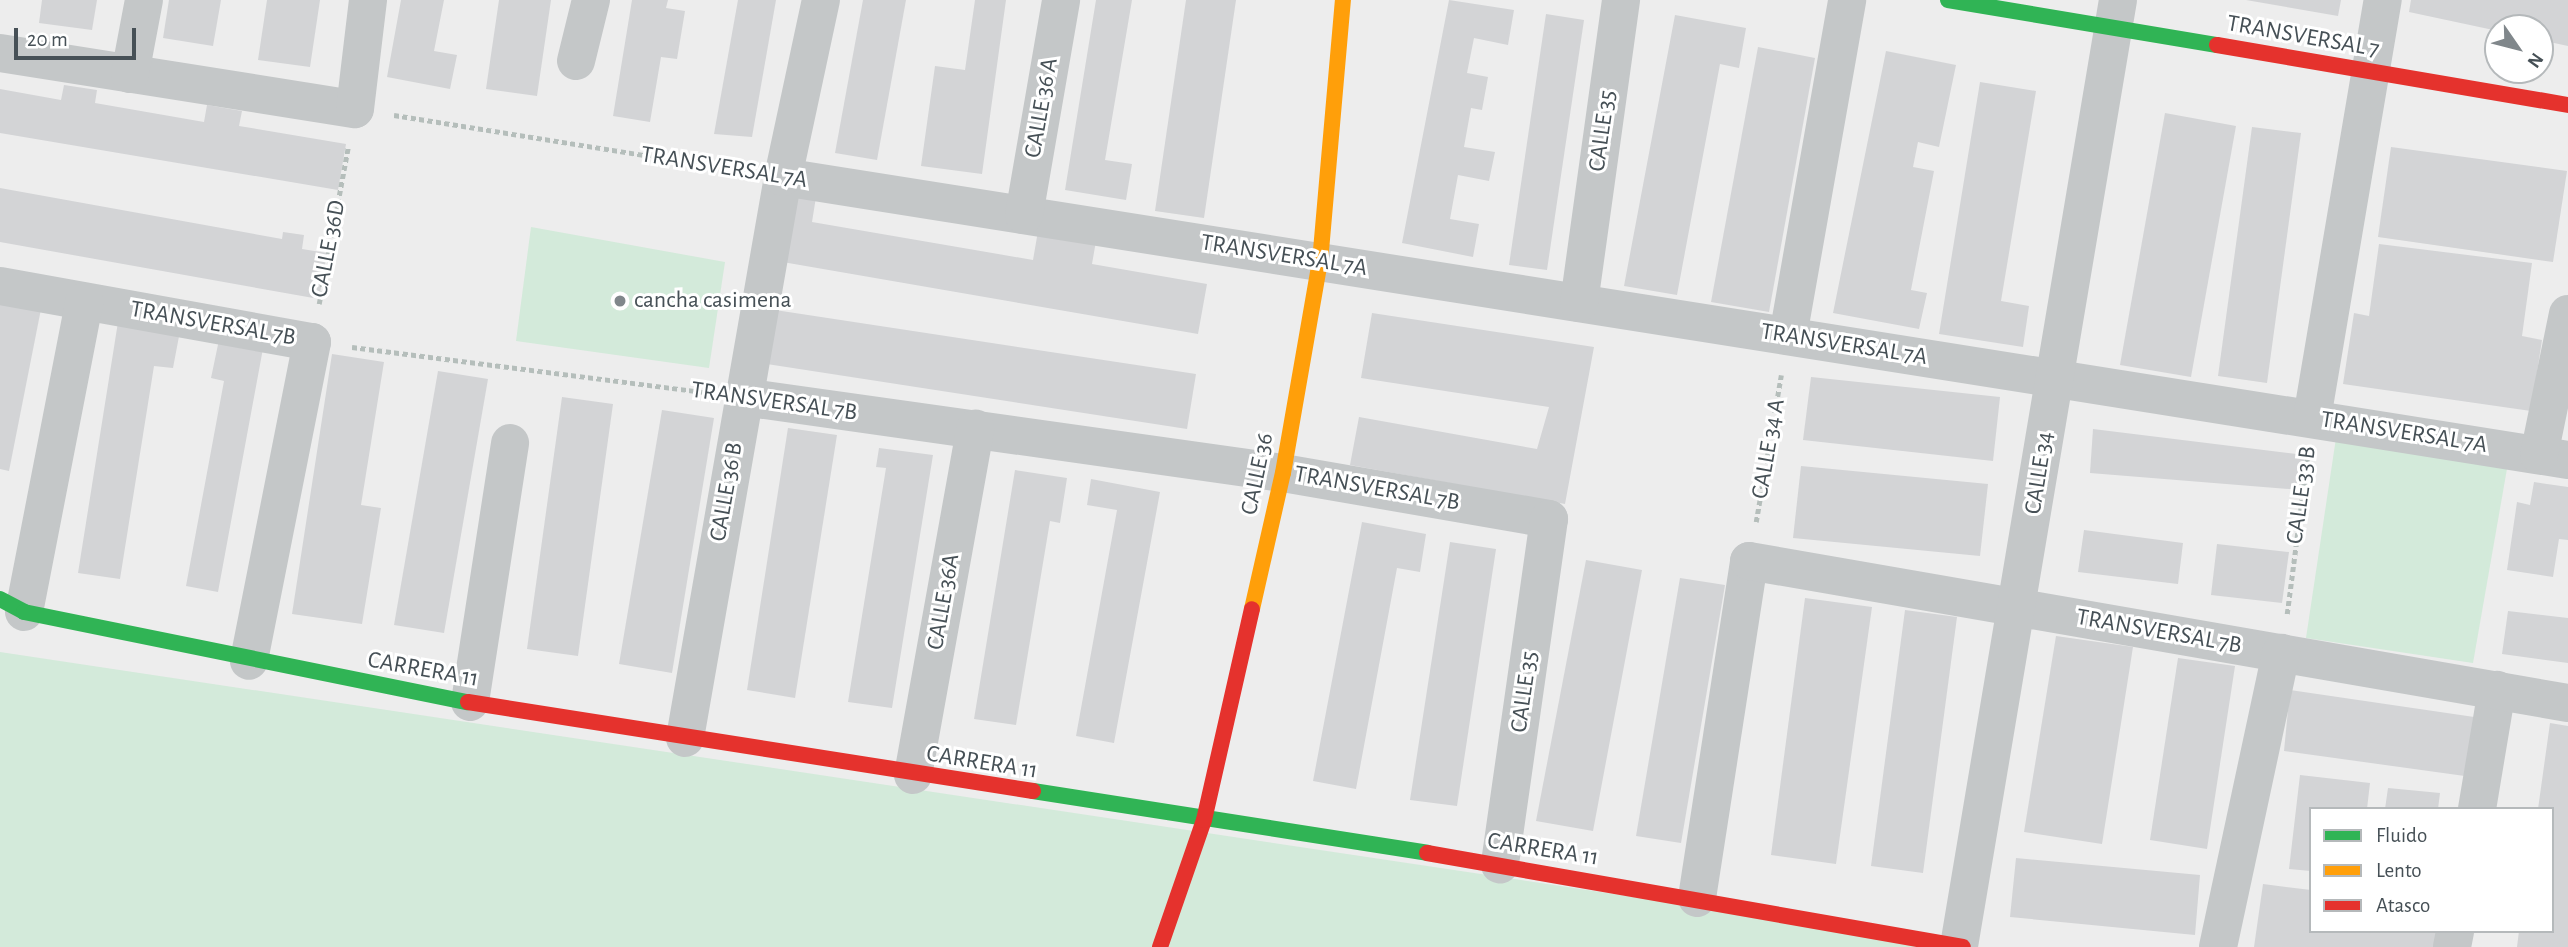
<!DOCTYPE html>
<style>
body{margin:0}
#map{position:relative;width:2568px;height:947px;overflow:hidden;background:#ededed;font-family:"Alegreya Sans",sans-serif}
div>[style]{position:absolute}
.green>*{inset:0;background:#d3eada}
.building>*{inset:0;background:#d3d4d6}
.path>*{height:4.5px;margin-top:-2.25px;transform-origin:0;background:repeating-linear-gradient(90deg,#b5bebb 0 5px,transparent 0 8.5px)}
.street>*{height:38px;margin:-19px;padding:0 19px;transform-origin:19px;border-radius:19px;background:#c4c7c8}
.fast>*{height:16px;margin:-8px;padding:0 8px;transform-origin:8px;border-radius:8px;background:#30b455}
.slow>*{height:16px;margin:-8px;padding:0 8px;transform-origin:8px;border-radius:8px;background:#ff9f0a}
.jam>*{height:16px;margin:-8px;padding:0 8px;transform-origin:8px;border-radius:8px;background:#e5322d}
.dots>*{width:19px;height:19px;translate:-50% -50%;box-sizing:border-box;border:4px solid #fff;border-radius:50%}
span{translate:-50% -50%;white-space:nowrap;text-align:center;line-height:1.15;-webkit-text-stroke:6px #fff;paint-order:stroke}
.street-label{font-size:24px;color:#465056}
.poi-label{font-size:24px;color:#465056}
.left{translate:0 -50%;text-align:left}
.legend{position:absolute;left:2309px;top:807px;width:245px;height:126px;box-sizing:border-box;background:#fff;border:2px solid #b5b9bb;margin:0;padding:9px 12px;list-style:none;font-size:21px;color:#465056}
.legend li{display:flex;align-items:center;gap:14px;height:35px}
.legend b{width:35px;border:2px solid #b5b9bb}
.north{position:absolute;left:2484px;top:14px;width:70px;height:70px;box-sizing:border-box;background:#fff;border:2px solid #b5b9bb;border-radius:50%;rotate:125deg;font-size:19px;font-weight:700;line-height:28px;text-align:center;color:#465056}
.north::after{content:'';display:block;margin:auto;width:24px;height:32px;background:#80878b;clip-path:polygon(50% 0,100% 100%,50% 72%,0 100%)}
.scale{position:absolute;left:14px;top:28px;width:122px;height:32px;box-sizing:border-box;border:4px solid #465056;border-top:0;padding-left:9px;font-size:21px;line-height:24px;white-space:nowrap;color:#465056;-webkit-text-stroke:5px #fff;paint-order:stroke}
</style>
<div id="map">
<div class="green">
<div style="clip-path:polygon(531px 227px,725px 262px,709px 368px,516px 341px)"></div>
<div style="clip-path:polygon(2336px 438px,2508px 463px,2473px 663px,2306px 638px)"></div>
<div style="clip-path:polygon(0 652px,1927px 941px,1946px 947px,0 947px)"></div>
</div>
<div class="building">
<div style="clip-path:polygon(42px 0,97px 0,92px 30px,39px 23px)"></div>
<div style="clip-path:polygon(169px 0,221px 0,213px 46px,163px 38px)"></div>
<div style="clip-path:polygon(267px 0,320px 0,310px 67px,258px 60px)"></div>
<div style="clip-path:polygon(401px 0,444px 0,434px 51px,457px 55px,450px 89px,387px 77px)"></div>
<div style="clip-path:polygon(499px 0,551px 0,537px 96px,486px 89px)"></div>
<div style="clip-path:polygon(632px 0,668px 0,666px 8px,685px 11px,677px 59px,661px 57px,650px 122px,613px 116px)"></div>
<div style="clip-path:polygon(738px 0,776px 0,752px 137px,714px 134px)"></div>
<div style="clip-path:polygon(863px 0,906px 0,877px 160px,835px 153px)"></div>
<div style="clip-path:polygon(975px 0,1006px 0,982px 174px,921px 166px,935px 66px,965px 70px)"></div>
<div style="clip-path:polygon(1096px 0,1132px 0,1105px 160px,1132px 164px,1126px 200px,1065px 190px)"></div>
<div style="clip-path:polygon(1186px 0,1236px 0,1204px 218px,1155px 211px)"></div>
<div style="clip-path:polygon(1449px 0,1514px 10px,1508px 45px,1474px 38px,1467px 73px,1488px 77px,1482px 110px,1471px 108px,1464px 147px,1495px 152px,1489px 181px,1458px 175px,1450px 219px,1479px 224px,1473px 257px,1402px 243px)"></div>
<div style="clip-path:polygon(2246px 0,2341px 0,2338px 16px)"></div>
<div style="clip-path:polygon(2411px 0,2568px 0,2568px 46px,2540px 40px,2540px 28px,2498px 31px,2409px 12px)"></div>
<div style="clip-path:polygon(1546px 14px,1584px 20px,1547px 270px,1509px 265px)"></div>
<div style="clip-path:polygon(1675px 15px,1746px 28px,1739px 68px,1720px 64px,1677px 295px,1624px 286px)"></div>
<div style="clip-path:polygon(1758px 47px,1815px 58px,1769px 312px,1711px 302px)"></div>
<div style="clip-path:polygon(1886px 51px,1956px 65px,1939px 147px,1918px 142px,1913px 167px,1934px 171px,1911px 290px,1927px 293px,1919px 329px,1833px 313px)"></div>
<div style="clip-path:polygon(1980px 82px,2036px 91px,2001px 301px,2029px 306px,2023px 347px,1939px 334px)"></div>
<div style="clip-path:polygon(64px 85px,97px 90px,95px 103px,204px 122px,207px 105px,242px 111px,239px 126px,346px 144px,338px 190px,0 133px,0 89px,61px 100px)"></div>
<div style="clip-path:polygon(2165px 113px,2236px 126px,2191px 377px,2120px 365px)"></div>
<div style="clip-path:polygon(2252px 127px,2301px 133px,2267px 383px,2218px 376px)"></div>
<div style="clip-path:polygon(2391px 147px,2567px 171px,2553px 262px,2378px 237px)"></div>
<div style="clip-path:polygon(0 188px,282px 239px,283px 232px,304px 235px,302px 249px,327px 253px,319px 299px,0 242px)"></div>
<div style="clip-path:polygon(783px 192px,816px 197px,812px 222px,1033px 260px,1038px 231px,1096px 241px,1092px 264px,1207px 284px,1198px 334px,771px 260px)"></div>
<div style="clip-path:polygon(2379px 244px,2532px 263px,2522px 336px,2542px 340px,2531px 411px,2343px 384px,2354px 313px,2369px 316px)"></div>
<div style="clip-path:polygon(0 301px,41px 309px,9px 471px,0 469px)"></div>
<div style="clip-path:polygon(762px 308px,1196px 374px,1187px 429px,754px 362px)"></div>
<div style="clip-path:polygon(1372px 313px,1594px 347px,1565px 504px,1350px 465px,1359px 417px,1537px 449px,1549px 407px,1361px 378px)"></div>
<div style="clip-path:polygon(118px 322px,180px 331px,173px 368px,154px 366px,120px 579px,78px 573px)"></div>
<div style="clip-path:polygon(220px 335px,264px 343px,218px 592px,186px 586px,224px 381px,211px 378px)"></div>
<div style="clip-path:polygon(332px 354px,384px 362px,361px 505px,381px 508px,362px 624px,292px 614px)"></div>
<div style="clip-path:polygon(438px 371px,488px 379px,444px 633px,394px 625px)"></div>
<div style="clip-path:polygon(1811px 377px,2000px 397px,1993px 461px,1803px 440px)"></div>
<div style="clip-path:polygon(562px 397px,613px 404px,578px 656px,527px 649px)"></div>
<div style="clip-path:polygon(662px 410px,714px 418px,672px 673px,619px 664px)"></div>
<div style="clip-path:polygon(788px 428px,837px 435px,795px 698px,747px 690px)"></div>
<div style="clip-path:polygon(2093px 429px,2305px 455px,2301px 490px,2090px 473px)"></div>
<div style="clip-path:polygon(879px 448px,933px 455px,892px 708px,848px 702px,886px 468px,876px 467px)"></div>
<div style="clip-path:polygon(1801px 466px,1988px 484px,1980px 556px,1793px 538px)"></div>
<div style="clip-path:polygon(1015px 470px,1067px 478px,1060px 523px,1050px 521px,1016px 725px,974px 719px)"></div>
<div style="clip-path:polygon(1091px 479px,1160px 492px,1114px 743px,1076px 736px,1117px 510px,1087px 505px)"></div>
<div style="clip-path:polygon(2534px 482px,2568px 487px,2568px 540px,2559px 539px,2553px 577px,2507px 570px,2517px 502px,2530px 505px)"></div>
<div style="clip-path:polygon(1362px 522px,1426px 534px,1420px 572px,1397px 568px,1356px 789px,1313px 781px)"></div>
<div style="clip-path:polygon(2084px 530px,2183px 543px,2178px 584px,2078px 572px)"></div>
<div style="clip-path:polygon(1450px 542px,1496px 549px,1457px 806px,1410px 800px)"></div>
<div style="clip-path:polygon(2217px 544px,2289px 552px,2282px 603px,2211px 595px)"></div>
<div style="clip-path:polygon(1586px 560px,1642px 570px,1593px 831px,1536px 821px)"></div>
<div style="clip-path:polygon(1680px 578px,1725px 585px,1681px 843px,1636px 836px)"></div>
<div style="clip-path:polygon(1805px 598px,1872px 607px,1836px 864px,1771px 855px)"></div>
<div style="clip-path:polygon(1905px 610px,1957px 617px,1923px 873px,1871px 866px)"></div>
<div style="clip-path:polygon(2508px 611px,2568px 618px,2568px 663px,2502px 654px)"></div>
<div style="clip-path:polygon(2056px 636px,2133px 647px,2102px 844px,2024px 832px)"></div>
<div style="clip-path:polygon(2178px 658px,2235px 666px,2207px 849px,2150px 840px)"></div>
<div style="clip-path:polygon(2290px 690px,2481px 718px,2472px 777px,2284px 751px)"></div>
<div style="clip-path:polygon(2550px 723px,2568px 726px,2568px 947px,2517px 947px,2519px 931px,2552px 931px,2552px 809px,2538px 809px)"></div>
<div style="clip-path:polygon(2300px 775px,2370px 783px,2367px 809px,2311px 809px,2311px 871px,2289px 869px)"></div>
<div style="clip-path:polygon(2388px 788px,2440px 793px,2438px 809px,2385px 809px)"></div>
<div style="clip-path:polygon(2016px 858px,2200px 875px,2195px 935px,2010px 917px)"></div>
<div style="clip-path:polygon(2263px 884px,2311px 890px,2311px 931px,2443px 931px,2440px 947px,2254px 947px)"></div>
</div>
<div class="path">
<div style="left:394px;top:115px;width:355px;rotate:9.1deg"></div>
<div style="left:319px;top:304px;width:159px;rotate:-79.5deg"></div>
<div style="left:352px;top:347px;width:355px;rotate:7.3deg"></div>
<div style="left:1756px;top:522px;width:149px;rotate:-80.3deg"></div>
<div style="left:2287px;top:614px;width:156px;rotate:-82.6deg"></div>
</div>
<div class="street">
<div style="left:0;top:53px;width:359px;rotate:9deg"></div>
<div style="left:355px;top:109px;width:110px;rotate:-83.2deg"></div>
<div style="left:576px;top:61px;width:63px;rotate:-76.2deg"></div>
<div style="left:130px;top:74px;width:75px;rotate:-79.3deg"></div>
<div style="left:783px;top:177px;width:1807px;rotate:9.01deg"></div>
<div style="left:1024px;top:215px;width:218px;rotate:-80.2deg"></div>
<div style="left:0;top:286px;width:317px;rotate:10.2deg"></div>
<div style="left:312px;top:342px;width:325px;rotate:101.2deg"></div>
<div style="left:1579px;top:303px;width:306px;rotate:-82.1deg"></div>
<div style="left:1788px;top:336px;width:341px;rotate:-80deg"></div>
<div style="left:743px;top:397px;width:545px;rotate:8.01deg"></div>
<div style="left:1283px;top:473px;width:270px;rotate:9.8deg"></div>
<div style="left:1549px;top:519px;width:349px;rotate:98.1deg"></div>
<div style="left:2312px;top:418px;width:424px;rotate:-80.4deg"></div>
<div style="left:2539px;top:455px;width:144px;rotate:-78.4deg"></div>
<div style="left:24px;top:612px;width:316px;rotate:-79deg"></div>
<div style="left:470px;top:702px;width:262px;rotate:-81.2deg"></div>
<div style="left:685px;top:738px;width:569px;rotate:-80.09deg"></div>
<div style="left:783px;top:177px;width:181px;rotate:-77.9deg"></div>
<div style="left:913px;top:775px;width:352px;rotate:-79.8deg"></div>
<div style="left:2477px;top:809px;width:121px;rotate:-80.5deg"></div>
<div style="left:1697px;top:898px;width:341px;rotate:-81.2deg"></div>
<div style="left:1749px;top:561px;width:831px;rotate:9.84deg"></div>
<div style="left:1959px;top:946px;width:959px;rotate:-80.46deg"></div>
<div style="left:2218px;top:947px;width:301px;rotate:-77.9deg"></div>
<div style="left:2452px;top:947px;width:16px;rotate:-79deg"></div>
</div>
<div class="fast">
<div style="left:1948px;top:0;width:273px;rotate:9.5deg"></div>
<div style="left:0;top:599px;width:27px;rotate:28deg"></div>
<div style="left:24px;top:612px;width:453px;rotate:11.5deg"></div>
<div style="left:1033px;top:791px;width:399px;rotate:8.9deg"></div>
</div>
<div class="slow">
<div style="left:1252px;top:609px;width:139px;rotate:-77.2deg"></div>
<div style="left:1283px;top:473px;width:214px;rotate:-80.1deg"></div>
<div style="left:1320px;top:262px;width:263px;rotate:-85deg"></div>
</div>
<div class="jam">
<div style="left:2217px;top:45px;width:356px;rotate:9.7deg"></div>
<div style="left:468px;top:702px;width:572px;rotate:8.95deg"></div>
<div style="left:1427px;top:853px;width:544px;rotate:9.95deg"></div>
<div style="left:1160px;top:947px;width:134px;rotate:-70.9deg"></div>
<div style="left:1204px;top:820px;width:216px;rotate:-77.2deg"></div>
</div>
<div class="dots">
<div style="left:620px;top:301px;background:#80878b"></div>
</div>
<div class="street-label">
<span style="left:2303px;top:37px;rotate:10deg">TRANSVERSAL 7</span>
<span style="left:1042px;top:108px;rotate:-80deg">CALLE 36 A</span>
<span style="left:1603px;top:131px;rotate:-82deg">CALLE 35</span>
<span style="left:724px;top:168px;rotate:9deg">TRANSVERSAL 7A</span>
<span style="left:329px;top:249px;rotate:-79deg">CALLE 36D</span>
<span style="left:1284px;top:256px;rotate:9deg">TRANSVERSAL 7A</span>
<span style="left:213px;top:324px;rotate:10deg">TRANSVERSAL 7B</span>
<span style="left:1844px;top:345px;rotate:9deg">TRANSVERSAL 7A</span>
<span style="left:774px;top:402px;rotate:8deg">TRANSVERSAL 7B</span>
<span style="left:2404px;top:433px;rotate:9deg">TRANSVERSAL 7A</span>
<span style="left:1769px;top:449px;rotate:-80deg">CALLE 34 A</span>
<span style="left:2040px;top:473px;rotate:-81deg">CALLE 34</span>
<span style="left:1258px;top:474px;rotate:-78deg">CALLE 36</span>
<span style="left:1377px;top:489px;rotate:10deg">TRANSVERSAL 7B</span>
<span style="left:727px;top:492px;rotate:-80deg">CALLE 36 B</span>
<span style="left:2302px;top:495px;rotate:-82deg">CALLE 33 B</span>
<span style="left:944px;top:602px;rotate:-80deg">CALLE 36A</span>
<span style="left:2159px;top:632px;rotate:10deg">TRANSVERSAL 7B</span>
<span style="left:423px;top:670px;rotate:10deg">CARRERA 11</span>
<span style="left:1525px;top:692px;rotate:-82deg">CALLE 35</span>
<span style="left:982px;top:763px;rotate:9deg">CARRERA 11</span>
<span style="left:1543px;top:850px;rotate:9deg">CARRERA 11</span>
</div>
<div class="poi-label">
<span class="left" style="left:634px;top:301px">cancha casimena</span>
</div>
<ul class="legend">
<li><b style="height:9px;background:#30b455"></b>Fluido</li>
<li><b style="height:9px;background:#ff9f0a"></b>Lento</li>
<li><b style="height:9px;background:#e5322d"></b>Atasco</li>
</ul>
<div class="north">N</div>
<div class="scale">20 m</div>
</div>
